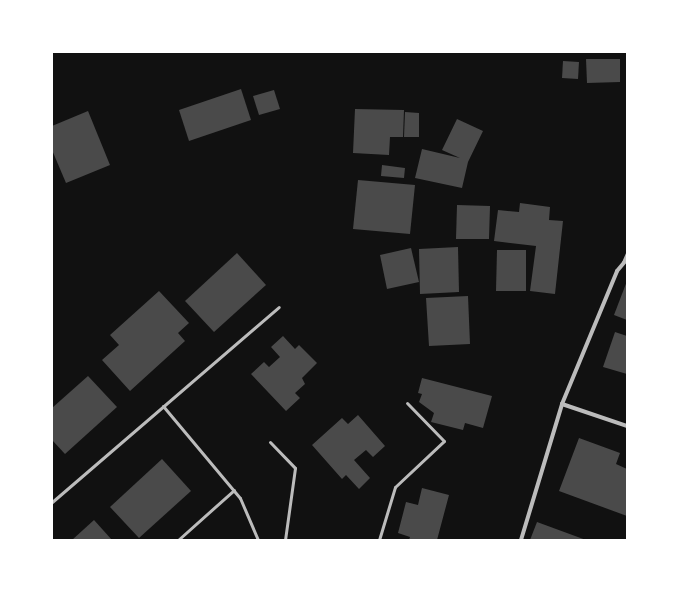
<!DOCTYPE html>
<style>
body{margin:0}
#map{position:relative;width:679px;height:592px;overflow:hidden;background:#111;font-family:"Archivo Narrow",sans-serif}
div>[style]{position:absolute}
.building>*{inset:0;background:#4a4a4a}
.service>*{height:3px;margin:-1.5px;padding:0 1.5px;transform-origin:1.5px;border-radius:1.5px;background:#bcbcbc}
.minor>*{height:4px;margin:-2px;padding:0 2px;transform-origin:2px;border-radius:2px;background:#bcbcbc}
span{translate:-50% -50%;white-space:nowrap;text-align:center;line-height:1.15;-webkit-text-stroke:3px #fff;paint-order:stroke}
.frame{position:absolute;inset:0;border:53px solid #fff;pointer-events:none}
</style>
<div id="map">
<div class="building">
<div style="clip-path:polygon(586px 59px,620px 59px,620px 82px,587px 83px)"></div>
<div style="clip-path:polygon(563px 61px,579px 62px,578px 79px,562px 78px)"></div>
<div style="clip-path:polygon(241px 89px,251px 120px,189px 141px,179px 110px)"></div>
<div style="clip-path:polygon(274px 90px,280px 109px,259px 115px,253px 96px)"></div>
<div style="clip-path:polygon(355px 109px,404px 110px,403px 137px,390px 137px,389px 155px,353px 153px)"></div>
<div style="clip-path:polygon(88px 111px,110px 165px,66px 183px,52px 150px,52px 126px)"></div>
<div style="clip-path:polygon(405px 112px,419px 113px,419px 137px,404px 137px)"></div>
<div style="clip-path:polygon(457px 119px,483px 131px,468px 162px,462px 188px,415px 178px,422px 149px,460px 158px,442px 150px)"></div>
<div style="clip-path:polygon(382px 165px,405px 168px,404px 178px,381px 176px)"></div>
<div style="clip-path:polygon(358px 180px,415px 185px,410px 234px,353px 229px)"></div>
<div style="clip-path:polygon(520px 203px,550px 207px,549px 220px,563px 221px,555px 294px,530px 291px,536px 246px,494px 241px,498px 210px,519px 212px)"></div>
<div style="clip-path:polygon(457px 205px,490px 206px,489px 239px,456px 239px)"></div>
<div style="clip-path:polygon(458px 247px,459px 292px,420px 294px,419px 249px)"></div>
<div style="clip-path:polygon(411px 248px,419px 282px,387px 289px,380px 255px)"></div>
<div style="clip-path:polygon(497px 250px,526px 250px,526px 291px,496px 291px)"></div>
<div style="clip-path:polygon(237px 253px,266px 285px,214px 332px,185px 301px)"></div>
<div style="clip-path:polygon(627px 281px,627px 320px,614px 315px)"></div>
<div style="clip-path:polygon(159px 291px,189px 323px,178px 333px,185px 341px,130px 391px,102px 360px,119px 345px,110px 335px)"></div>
<div style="clip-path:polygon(468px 296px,470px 344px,429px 346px,426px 298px)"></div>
<div style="clip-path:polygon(615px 332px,627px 336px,627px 374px,603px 367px)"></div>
<div style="clip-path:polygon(283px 336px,295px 349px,299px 345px,317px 363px,302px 378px,305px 384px,295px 393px,300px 398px,286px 411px,251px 374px,264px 362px,269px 367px,280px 357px,271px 347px)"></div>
<div style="clip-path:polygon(88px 376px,117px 407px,65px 454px,52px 440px,52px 408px)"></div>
<div style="clip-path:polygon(422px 378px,492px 396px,483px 428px,465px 423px,463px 430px,431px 422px,434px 413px,419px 402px,422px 394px,418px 393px)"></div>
<div style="clip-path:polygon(358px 415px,385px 446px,373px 457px,366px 450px,354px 460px,370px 478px,359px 489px,346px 475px,342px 479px,312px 445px,342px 418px,348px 424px)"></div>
<div style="clip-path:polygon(579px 438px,620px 453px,616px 464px,627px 469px,627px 516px,559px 491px)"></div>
<div style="clip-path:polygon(162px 459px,191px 491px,139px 538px,110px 507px)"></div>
<div style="clip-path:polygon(422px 488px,449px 495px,437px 540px,409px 540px,410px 537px,398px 533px,406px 502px,418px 505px)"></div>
<div style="clip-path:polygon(94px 520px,112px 540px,72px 540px)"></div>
<div style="clip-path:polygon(537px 522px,586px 540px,530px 540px)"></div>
</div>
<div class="service">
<div style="left:623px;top:262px;width:10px;rotate:-66deg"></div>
<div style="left:163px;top:406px;width:120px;rotate:50.1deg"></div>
<div style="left:240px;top:498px;width:46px;rotate:66.8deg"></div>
<div style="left:270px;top:442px;width:36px;rotate:46deg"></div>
<div style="left:295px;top:468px;width:73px;rotate:97.9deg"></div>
<div style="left:52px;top:502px;width:299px;rotate:-40.7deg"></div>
<div style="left:178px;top:540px;width:75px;rotate:-41.8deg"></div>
<div style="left:379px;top:540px;width:55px;rotate:-73.2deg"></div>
<div style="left:395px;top:487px;width:67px;rotate:-43.2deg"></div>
<div style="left:444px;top:441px;width:53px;rotate:-134.2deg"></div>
</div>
<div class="minor">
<div style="left:562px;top:404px;width:69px;rotate:18.7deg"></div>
<div style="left:521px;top:540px;width:142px;rotate:-73.2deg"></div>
<div style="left:562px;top:404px;width:144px;rotate:-67.5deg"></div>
<div style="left:617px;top:271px;width:16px;rotate:-50deg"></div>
</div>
<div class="frame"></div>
</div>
